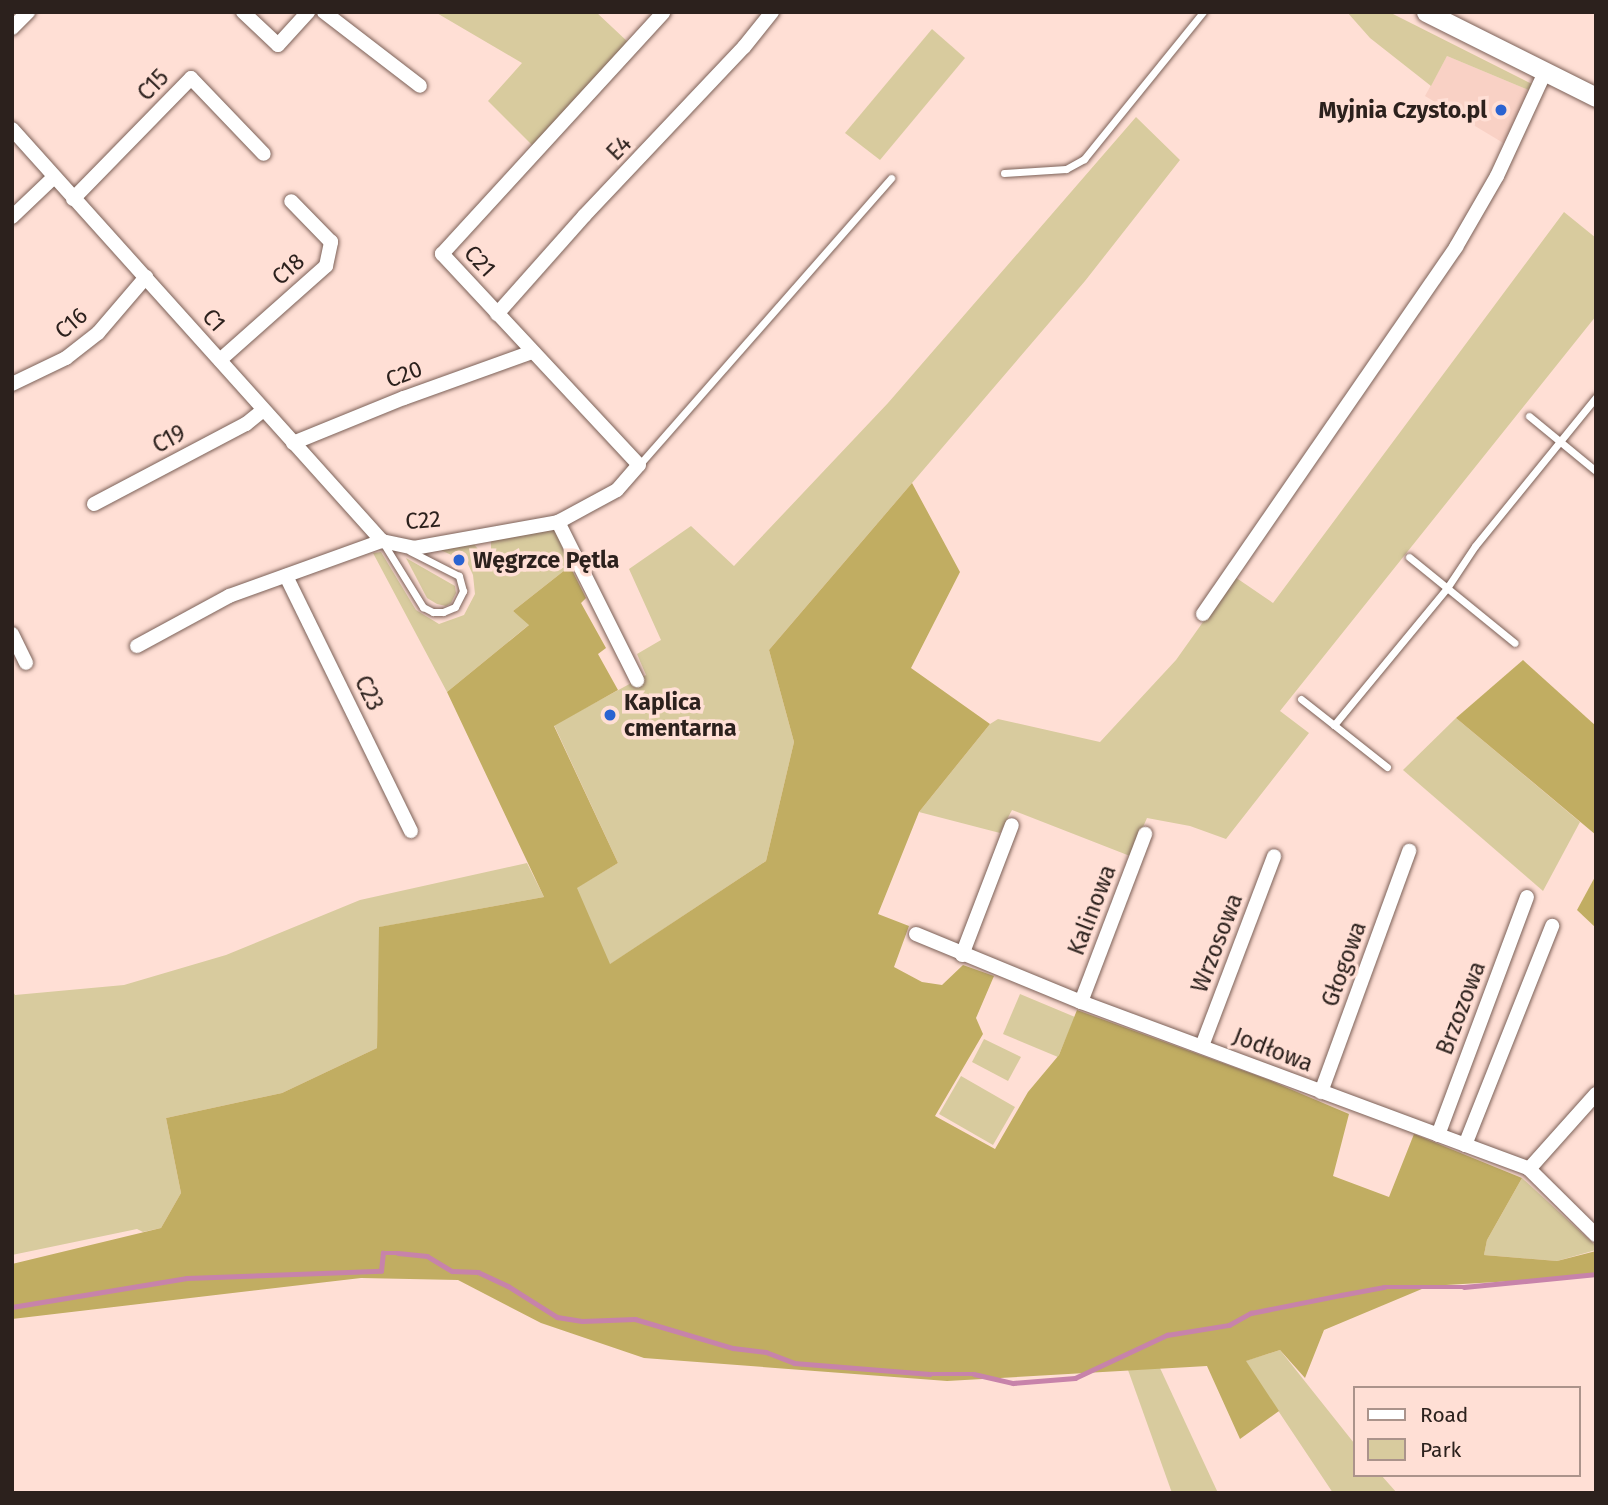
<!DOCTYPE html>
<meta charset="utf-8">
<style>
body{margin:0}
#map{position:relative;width:1608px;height:1505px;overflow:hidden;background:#ffdfd5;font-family:"Fira Sans",sans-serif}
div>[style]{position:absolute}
.built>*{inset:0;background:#f9d1c5}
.green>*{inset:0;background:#d8cb9e}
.forest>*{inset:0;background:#c1ad62}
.stream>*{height:4.5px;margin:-2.25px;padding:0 2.25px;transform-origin:2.25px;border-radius:2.25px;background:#c783aa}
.roads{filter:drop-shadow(0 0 2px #7c6158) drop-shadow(0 0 2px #7c6158)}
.lane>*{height:7px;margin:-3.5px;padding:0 3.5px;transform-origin:3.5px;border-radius:3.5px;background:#fff}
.street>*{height:14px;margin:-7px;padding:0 7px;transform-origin:7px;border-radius:7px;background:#fff}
.secondary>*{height:19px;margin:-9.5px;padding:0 9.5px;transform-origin:9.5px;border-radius:9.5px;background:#fff}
.dots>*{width:19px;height:19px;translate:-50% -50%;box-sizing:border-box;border:4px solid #ffdfd5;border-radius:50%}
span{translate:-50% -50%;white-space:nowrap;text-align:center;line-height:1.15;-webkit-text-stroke:7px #ffdfd5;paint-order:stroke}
.street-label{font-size:23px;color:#2c211d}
.poi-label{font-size:23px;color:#2c211d;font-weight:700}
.right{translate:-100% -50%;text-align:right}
.left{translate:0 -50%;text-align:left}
.frame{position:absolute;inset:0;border:14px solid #2c211d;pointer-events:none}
.legend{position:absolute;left:1353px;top:1386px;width:228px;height:91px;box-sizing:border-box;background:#ffdfd5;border:2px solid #ab938b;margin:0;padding:9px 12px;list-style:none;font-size:21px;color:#2c211d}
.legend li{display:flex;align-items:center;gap:14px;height:35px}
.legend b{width:35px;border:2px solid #ab938b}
</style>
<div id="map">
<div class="built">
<div style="clip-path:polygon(1447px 56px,1531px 91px,1505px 144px,1425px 96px)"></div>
</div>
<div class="green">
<div style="clip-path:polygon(435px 12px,596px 12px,629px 43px,533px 146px,488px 101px,522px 63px)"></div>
<div style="clip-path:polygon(1347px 12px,1389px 12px,1534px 85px,1531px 91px,1447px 56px,1431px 86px,1370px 38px)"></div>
<div style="clip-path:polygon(932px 29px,965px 58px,880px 160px,845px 133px)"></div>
<div style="clip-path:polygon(1136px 117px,1180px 160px,1085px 281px,769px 650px,794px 742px,766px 861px,609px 965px,576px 888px,618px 863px,554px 725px,646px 675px,637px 654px,661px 640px,629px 569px,691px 526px,734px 566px,888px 403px)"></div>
<div style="clip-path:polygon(1564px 212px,1596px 238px,1596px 316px,1280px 711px,1309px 733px,1226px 839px,1190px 826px,1147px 818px,1130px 856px,1012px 810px,1000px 833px,919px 812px,990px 724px,998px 719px,1100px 742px,1176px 660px,1235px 577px,1273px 603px)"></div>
<div style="clip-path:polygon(554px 528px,570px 566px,513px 611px,530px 624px,447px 692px,373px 553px,381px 552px,416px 610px,439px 624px,464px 615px,475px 594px,473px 575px,467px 562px,436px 548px,474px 544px,480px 552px,491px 550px,491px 538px)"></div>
<div style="clip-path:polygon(406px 558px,455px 586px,456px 593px,451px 603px,446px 606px,437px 604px,427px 598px)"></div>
<div style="clip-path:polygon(1456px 718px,1580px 822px,1543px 891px,1403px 770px)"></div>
<div style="clip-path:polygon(527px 863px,544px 897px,380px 927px,377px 1048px,282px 1093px,166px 1118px,181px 1193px,161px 1228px,143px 1232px,137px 1229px,12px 1255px,12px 989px,15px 995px,124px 985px,226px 955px,360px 900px)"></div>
<div style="clip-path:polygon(1020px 994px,1075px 1017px,1058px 1057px,1003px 1034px)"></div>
<div style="clip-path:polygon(984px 1039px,1021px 1057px,1008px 1081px,972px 1062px)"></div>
<div style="clip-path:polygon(961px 1076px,1015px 1107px,993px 1145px,939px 1114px)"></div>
<div style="clip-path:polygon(1522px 1178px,1596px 1246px,1596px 1250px,1557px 1261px,1484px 1255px,1487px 1240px)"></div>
<div style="clip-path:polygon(1280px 1350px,1354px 1443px,1354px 1475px,1381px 1475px,1397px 1493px,1333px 1493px,1245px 1361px)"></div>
<div style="clip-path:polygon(1160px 1368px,1218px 1493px,1172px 1493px,1128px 1370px)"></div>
</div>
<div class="forest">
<div style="clip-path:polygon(912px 483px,960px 572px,911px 668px,990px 724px,919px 812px,878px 914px,909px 926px,894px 967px,922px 982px,942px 985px,963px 965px,994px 976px,976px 1018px,983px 1034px,935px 1116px,995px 1149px,1028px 1092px,1059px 1055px,1077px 1010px,1269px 1080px,1349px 1114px,1333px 1176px,1389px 1197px,1414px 1134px,1522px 1178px,1487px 1240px,1484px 1255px,1557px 1261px,1596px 1251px,1596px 1276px,1429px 1286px,1324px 1330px,1305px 1378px,1280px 1350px,1246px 1361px,1279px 1411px,1240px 1439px,1207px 1366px,947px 1381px,644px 1358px,541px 1323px,458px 1280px,361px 1278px,12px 1319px,12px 1264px,161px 1228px,181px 1193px,166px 1118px,282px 1093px,377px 1048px,379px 927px,544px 897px,447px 692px,529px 625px,513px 611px,570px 566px,586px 598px,581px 603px,606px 648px,598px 654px,618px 690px,554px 726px,618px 863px,577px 888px,610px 964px,766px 861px,794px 742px,769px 650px)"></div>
<div style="clip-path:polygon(1523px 660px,1596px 726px,1596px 835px,1456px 718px)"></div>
<div style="clip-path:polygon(1596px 875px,1596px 928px,1577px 910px)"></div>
</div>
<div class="stream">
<div style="left:12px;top:1307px;width:177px;rotate:-9.4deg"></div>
<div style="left:187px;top:1278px;width:194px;rotate:-2.1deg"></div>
<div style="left:381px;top:1271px;width:18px;rotate:-84deg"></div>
<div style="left:383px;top:1253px;width:15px"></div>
<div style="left:398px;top:1253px;width:29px;rotate:6deg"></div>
<div style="left:427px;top:1256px;width:29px;rotate:31deg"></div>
<div style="left:452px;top:1271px;width:26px;rotate:2deg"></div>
<div style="left:478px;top:1272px;width:33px;rotate:25deg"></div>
<div style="left:508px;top:1286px;width:58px;rotate:32.3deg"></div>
<div style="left:557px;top:1317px;width:25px;rotate:9deg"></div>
<div style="left:582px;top:1321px;width:53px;rotate:-2.2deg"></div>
<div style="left:635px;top:1319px;width:102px;rotate:16.5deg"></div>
<div style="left:733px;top:1348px;width:33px;rotate:7deg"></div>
<div style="left:766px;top:1352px;width:30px;rotate:21deg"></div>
<div style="left:794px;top:1363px;width:136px;rotate:4.6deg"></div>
<div style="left:930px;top:1374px;width:44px"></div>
<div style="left:974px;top:1374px;width:40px;rotate:13deg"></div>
<div style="left:1013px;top:1383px;width:62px;rotate:-4.6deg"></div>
<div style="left:1075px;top:1378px;width:102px;rotate:-25.1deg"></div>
<div style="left:1167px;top:1335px;width:63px;rotate:-9.2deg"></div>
<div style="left:1229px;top:1325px;width:25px;rotate:-29deg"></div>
<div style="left:1251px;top:1313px;width:92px;rotate:-11.3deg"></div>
<div style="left:1341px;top:1295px;width:44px;rotate:-10.5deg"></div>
<div style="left:1384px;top:1287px;width:80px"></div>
<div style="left:1464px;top:1287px;width:133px;rotate:-5.6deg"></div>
</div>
<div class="roads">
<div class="lane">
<div style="left:1004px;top:173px;width:62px;rotate:-3.7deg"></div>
<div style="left:1066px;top:169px;width:21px;rotate:-29deg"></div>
<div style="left:1084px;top:159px;width:189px;rotate:-51deg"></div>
<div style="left:1529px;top:416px;width:87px;rotate:39.4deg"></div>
<div style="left:639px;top:465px;width:382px;rotate:-48.7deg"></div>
<div style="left:382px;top:541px;width:78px;rotate:58.2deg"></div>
<div style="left:423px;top:607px;width:11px;rotate:27deg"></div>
<div style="left:433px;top:612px;width:10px"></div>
<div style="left:443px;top:612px;width:13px;rotate:-23deg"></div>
<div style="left:455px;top:607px;width:18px;rotate:-63deg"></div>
<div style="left:463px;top:591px;width:16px;rotate:-105deg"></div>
<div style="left:459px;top:576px;width:55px;rotate:-153deg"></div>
<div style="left:1409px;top:557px;width:136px;rotate:39.1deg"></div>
<div style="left:1301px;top:699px;width:42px;rotate:38.2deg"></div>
<div style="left:1387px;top:767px;width:68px;rotate:-141.6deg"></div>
<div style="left:1334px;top:725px;width:178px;rotate:-50.5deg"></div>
<div style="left:1447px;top:588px;width:50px;rotate:-56.3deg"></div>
<div style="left:1475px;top:546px;width:192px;rotate:-50.9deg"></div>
</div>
<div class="street">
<div style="left:243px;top:12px;width:48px;rotate:43.3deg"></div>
<div style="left:278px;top:45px;width:45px;rotate:-47.7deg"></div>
<div style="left:324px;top:12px;width:121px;rotate:37.6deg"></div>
<div style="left:12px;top:28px;width:23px;rotate:-45deg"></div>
<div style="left:12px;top:129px;width:554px;rotate:48.07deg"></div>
<div style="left:73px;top:199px;width:169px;rotate:-45.7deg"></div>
<div style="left:191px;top:78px;width:105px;rotate:46.2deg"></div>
<div style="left:12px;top:217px;width:58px;rotate:-43.6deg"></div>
<div style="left:497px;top:314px;width:131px;rotate:-48.4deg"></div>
<div style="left:584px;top:216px;width:233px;rotate:-46.6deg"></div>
<div style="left:744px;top:47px;width:45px;rotate:-51.3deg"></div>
<div style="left:220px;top:360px;width:142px;rotate:-41.6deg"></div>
<div style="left:326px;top:266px;width:25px;rotate:-78deg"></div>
<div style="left:331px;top:242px;width:57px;rotate:-134.3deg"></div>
<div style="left:12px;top:384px;width:60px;rotate:-25.7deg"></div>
<div style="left:66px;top:358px;width:41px;rotate:-38deg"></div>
<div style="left:98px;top:333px;width:74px;rotate:-49.4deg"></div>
<div style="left:293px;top:443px;width:120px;rotate:-22.1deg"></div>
<div style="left:404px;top:398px;width:136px;rotate:-19.8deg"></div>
<div style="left:94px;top:504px;width:172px;rotate:-27.8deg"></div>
<div style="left:246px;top:424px;width:22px;rotate:-39deg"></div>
<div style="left:558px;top:522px;width:67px;rotate:-28.5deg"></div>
<div style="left:617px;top:490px;width:33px;rotate:-49deg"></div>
<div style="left:639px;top:465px;width:289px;rotate:-133deg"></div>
<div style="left:442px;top:254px;width:328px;rotate:-47.5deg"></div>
<div style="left:286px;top:576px;width:284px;rotate:63.9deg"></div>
<div style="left:1203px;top:614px;width:446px;rotate:-55.4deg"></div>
<div style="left:1456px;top:247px;width:82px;rotate:-60deg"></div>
<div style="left:1497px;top:176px;width:115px;rotate:-65.2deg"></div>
<div style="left:12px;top:634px;width:32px;rotate:64deg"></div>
<div style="left:137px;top:646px;width:105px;rotate:-28.5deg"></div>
<div style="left:229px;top:596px;width:163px;rotate:-19.8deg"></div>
<div style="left:382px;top:541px;width:33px;rotate:12deg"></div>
<div style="left:414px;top:548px;width:146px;rotate:-10.2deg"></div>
<div style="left:558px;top:522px;width:177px;rotate:63.4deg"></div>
<div style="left:916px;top:934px;width:178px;rotate:22.4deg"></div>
<div style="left:1081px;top:1002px;width:478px;rotate:20.4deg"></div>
<div style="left:1529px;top:1169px;width:94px;rotate:44.6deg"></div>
<div style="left:962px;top:955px;width:139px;rotate:-69deg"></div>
<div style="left:1081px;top:1002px;width:180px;rotate:-69.1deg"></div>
<div style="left:1202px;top:1046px;width:203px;rotate:-69.2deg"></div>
<div style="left:1321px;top:1092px;width:257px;rotate:-69.9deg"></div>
<div style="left:1438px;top:1135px;width:254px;rotate:-69.5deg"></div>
<div style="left:1465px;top:1145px;width:236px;rotate:-68.3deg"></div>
<div style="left:1529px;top:1169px;width:101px;rotate:-48.2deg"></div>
</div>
<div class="secondary">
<div style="left:1426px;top:12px;width:190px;rotate:26.6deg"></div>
</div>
</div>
<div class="dots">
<div style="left:1501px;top:110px;background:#2a63d1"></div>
<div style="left:459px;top:560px;background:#2a63d1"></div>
<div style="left:610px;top:715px;background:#2a63d1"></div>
</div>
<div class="street-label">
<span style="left:153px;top:85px;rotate:-46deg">C15</span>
<span style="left:619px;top:148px;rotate:-46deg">E4</span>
<span style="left:480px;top:261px;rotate:47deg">C21</span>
<span style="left:288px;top:269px;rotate:-42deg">C18</span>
<span style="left:214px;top:320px;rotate:48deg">C1</span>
<span style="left:71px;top:323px;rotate:-41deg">C16</span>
<span style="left:404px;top:374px;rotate:-21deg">C20</span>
<span style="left:169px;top:439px;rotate:-28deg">C19</span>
<span style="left:423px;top:520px;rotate:-5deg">C22</span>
<span style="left:369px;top:693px;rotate:64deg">C23</span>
<span style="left:1092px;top:910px;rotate:-69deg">Kalinowa</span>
<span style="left:1217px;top:943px;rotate:-69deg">Wrzosowa</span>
<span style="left:1344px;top:964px;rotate:-70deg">Głogowa</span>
<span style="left:1461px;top:1008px;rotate:-69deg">Brzozowa</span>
<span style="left:1273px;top:1050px;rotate:21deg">Jodłowa</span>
</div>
<div class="poi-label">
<span class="right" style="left:1487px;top:110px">Myjnia Czysto.pl</span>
<span class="left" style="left:473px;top:560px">Węgrzce Pętla</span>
<span class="left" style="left:624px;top:715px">Kaplica<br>cmentarna</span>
</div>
<div class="frame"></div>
<ul class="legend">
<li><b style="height:9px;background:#fff"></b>Road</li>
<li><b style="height:19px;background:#d8cb9e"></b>Park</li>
</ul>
</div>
